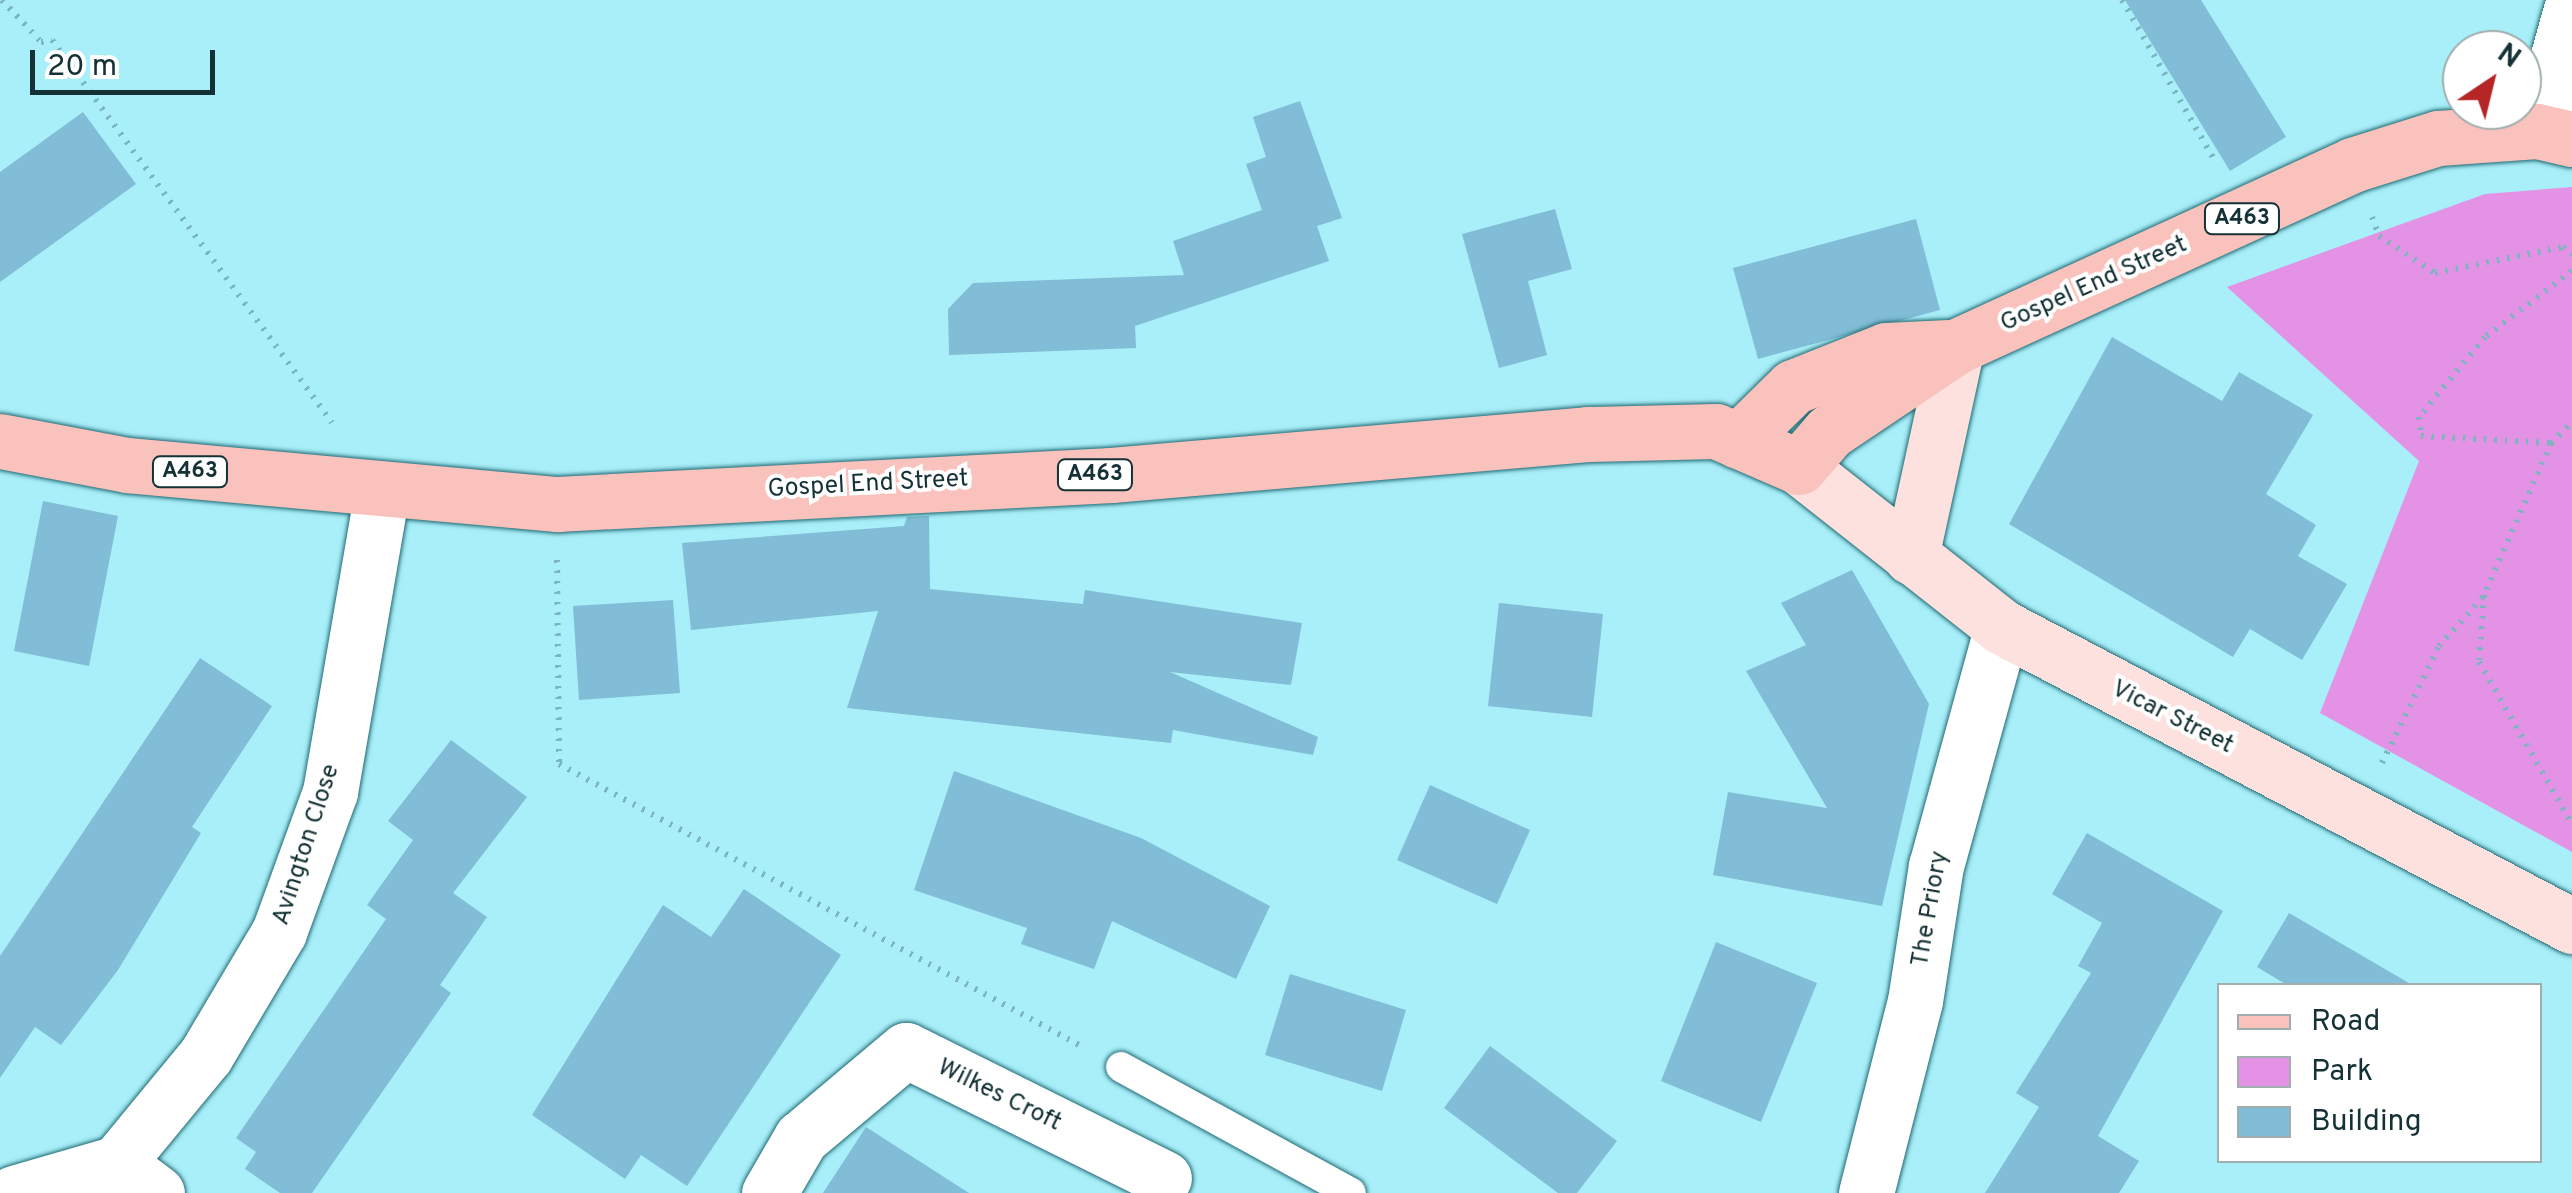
<!DOCTYPE html>
<style>
body{margin:0}
#map{position:relative;width:2572px;height:1193px;overflow:hidden;background:#a8eff9;font-family:Overpass,sans-serif}
div>[style]{position:absolute}
.green>*{inset:0;background:#e492e5}
.building>*{inset:0;background:#81bdd6}
.path>*{height:6px;margin-top:-3px;transform-origin:0;background:repeating-linear-gradient(90deg,#7bb6be 0 2.5px,transparent 0 10.5px)}
.roads{filter:drop-shadow(0 0 2px #206972) drop-shadow(0 0 2px #206972)}
.lane>*{height:30px;margin:-15px;padding:0 15px;transform-origin:15px;border-radius:15px;background:#fff}
.street>*{height:55px;margin:-27.5px;padding:0 27.5px;transform-origin:27.5px;border-radius:27.5px;background:#fff}
.secondary>*{height:55px;margin:-27.5px;padding:0 27.5px;transform-origin:27.5px;border-radius:27.5px;background:#fce1de}
.primary>*{height:55px;margin:-27.5px;padding:0 27.5px;transform-origin:27.5px;border-radius:27.5px;background:#fac2bc}
span{translate:-50% -50%;white-space:nowrap;text-align:center;line-height:1.15;-webkit-text-stroke:8px #fff;paint-order:stroke}
.shield-label span{padding:2px 8px;background:#fff;border:2px solid;border-radius:8px;-webkit-text-stroke-width:0}
.shield-label{font-size:22px;color:#143135;font-weight:700}
.street-label{font-size:25px;color:#143135}
.legend{position:absolute;left:2217px;top:983px;width:325px;height:180px;box-sizing:border-box;background:#fff;border:2px solid #a1adae;margin:0;padding:12px 18px;list-style:none;font-size:30px;color:#143135}
.legend li{display:flex;align-items:center;gap:20px;height:50px}
.legend b{width:50px;border:2px solid #a1adae}
.north{position:absolute;left:2442px;top:30px;width:100px;height:100px;box-sizing:border-box;background:#fff;border:2px solid #a1adae;border-radius:50%;rotate:35deg;font-size:28px;font-weight:700;line-height:40px;text-align:center;color:#143135}
.north::after{content:'';display:block;margin:auto;width:35px;height:45px;background:#b62626;clip-path:polygon(50% 0,100% 100%,50% 72%,0 100%)}
.scale{position:absolute;left:30px;top:50px;width:185px;height:45px;box-sizing:border-box;border:5px solid #143135;border-top:0;padding-left:12px;font-size:30px;line-height:35px;white-space:nowrap;color:#143135;-webkit-text-stroke:8px #fff;paint-order:stroke}
</style>
<div id="map">
<div class="green">
<div style="clip-path:polygon(2572px 187px,2572px 852px,2320px 713px,2419px 461px,2227px 287px,2485px 194px)"></div>
</div>
<div class="building">
<div style="clip-path:polygon(2125px 0,2201px 0,2286px 137px,2230px 171px)"></div>
<div style="clip-path:polygon(1300px 101px,1342px 218px,1317px 226px,1329px 261px,1135px 326px,1136px 348px,949px 355px,948px 309px,973px 283px,1184px 275px,1173px 241px,1262px 210px,1246px 164px,1266px 157px,1253px 117px)"></div>
<div style="clip-path:polygon(83px 112px,136px 184px,0 282px,0 172px)"></div>
<div style="clip-path:polygon(1555px 209px,1572px 269px,1528px 281px,1547px 355px,1499px 368px,1462px 234px)"></div>
<div style="clip-path:polygon(1916px 219px,1940px 310px,1758px 359px,1733px 268px)"></div>
<div style="clip-path:polygon(2112px 337px,2222px 401px,2239px 372px,2313px 415px,2266px 494px,2316px 525px,2298px 556px,2347px 584px,2302px 660px,2250px 629px,2233px 657px,2009px 524px)"></div>
<div style="clip-path:polygon(43px 501px,118px 516px,89px 666px,14px 651px)"></div>
<div style="clip-path:polygon(929px 516px,930px 589px,1083px 604px,1085px 590px,1302px 623px,1291px 685px,1170px 672px,1318px 737px,1313px 755px,1173px 730px,1171px 743px,847px 708px,878px 611px,691px 630px,682px 543px,904px 526px,907px 517px)"></div>
<div style="clip-path:polygon(1852px 570px,1929px 704px,1882px 906px,1713px 875px,1728px 792px,1827px 808px,1746px 671px,1806px 645px,1781px 603px)"></div>
<div style="clip-path:polygon(673px 600px,680px 693px,579px 700px,573px 606px)"></div>
<div style="clip-path:polygon(1499px 603px,1603px 614px,1592px 717px,1488px 706px)"></div>
<div style="clip-path:polygon(200px 658px,272px 706px,192px 827px,201px 833px,118px 970px,61px 1045px,35px 1027px,0 1078px,0 956px)"></div>
<div style="clip-path:polygon(451px 740px,527px 797px,453px 893px,487px 917px,440px 985px,451px 993px,312px 1193px,280px 1193px,245px 1169px,256px 1152px,236px 1138px,386px 919px,367px 905px,413px 840px,388px 821px)"></div>
<div style="clip-path:polygon(954px 771px,1141px 838px,1270px 906px,1236px 979px,1112px 921px,1094px 969px,1021px 944px,1027px 928px,914px 890px)"></div>
<div style="clip-path:polygon(1430px 785px,1530px 830px,1497px 904px,1397px 860px)"></div>
<div style="clip-path:polygon(2087px 833px,2223px 911px,2098px 1136px,2139px 1161px,2119px 1193px,1985px 1193px,2039px 1107px,2016px 1093px,2091px 973px,2078px 966px,2102px 923px,2052px 894px)"></div>
<div style="clip-path:polygon(744px 889px,841px 955px,687px 1186px,641px 1155px,625px 1179px,532px 1115px,663px 905px,711px 937px)"></div>
<div style="clip-path:polygon(2289px 913px,2414px 986px,2289px 986px,2257px 967px)"></div>
<div style="clip-path:polygon(1716px 942px,1817px 983px,1761px 1122px,1661px 1081px)"></div>
<div style="clip-path:polygon(1290px 974px,1406px 1010px,1382px 1091px,1265px 1055px)"></div>
<div style="clip-path:polygon(1490px 1046px,1617px 1141px,1577px 1193px,1558px 1193px,1444px 1108px)"></div>
<div style="clip-path:polygon(866px 1127px,969px 1193px,823px 1193px)"></div>
</div>
<div class="path">
<div style="left:2px;top:0;width:57px;rotate:47.1deg"></div>
<div style="left:41px;top:42px;width:11px;rotate:-10deg"></div>
<div style="left:52px;top:40px;width:474px;rotate:53.8deg"></div>
<div style="left:2122px;top:0;width:188px;rotate:60deg"></div>
<div style="left:2372px;top:217px;width:20px;rotate:70deg"></div>
<div style="left:2379px;top:236px;width:67px;rotate:33.5deg"></div>
<div style="left:2435px;top:273px;width:131px;rotate:-11.5deg"></div>
<div style="left:2563px;top:247px;width:12px;rotate:42deg"></div>
<div style="left:2572px;top:271px;width:109px;rotate:142.8deg"></div>
<div style="left:2485px;top:337px;width:104px;rotate:129.5deg"></div>
<div style="left:2419px;top:417px;width:19px;rotate:84deg"></div>
<div style="left:2421px;top:436px;width:130px;rotate:3.1deg"></div>
<div style="left:2551px;top:443px;width:166px;rotate:113.8deg"></div>
<div style="left:2484px;top:595px;width:67px;rotate:94.3deg"></div>
<div style="left:2479px;top:662px;width:187px;rotate:60.1deg"></div>
<div style="left:2551px;top:443px;width:30px;rotate:-45deg"></div>
<div style="left:557px;top:560px;width:204px;rotate:89.4deg"></div>
<div style="left:559px;top:764px;width:593px;rotate:28.38deg"></div>
<div style="left:2382px;top:763px;width:130px;rotate:-64deg"></div>
<div style="left:2439px;top:646px;width:67px;rotate:-48deg"></div>
</div>
<div class="roads">
<div class="lane">
<div style="left:1121px;top:1067px;width:262px;rotate:28.7deg"></div>
</div>
<div class="street">
<div style="left:2537px;top:131px;width:130px;rotate:-74.4deg"></div>
<div style="left:117px;top:1163px;width:50px;rotate:36.9deg"></div>
<div style="left:14px;top:1193px;width:107px;rotate:-16.2deg"></div>
<div style="left:117px;top:1163px;width:140px;rotate:-50.5deg"></div>
<div style="left:206px;top:1055px;width:143px;rotate:-59.3deg"></div>
<div style="left:279px;top:932px;width:149px;rotate:-70deg"></div>
<div style="left:330px;top:792px;width:304px;rotate:-80.2deg"></div>
<div style="left:769px;top:1193px;width:64px;rotate:-59.8deg"></div>
<div style="left:801px;top:1138px;width:137px;rotate:-40deg"></div>
<div style="left:906px;top:1050px;width:288px;rotate:26.4deg"></div>
<div style="left:1866px;top:1193px;width:198px;rotate:-75.7deg"></div>
<div style="left:1915px;top:1001px;width:137px;rotate:-81.2deg"></div>
<div style="left:1936px;top:866px;width:248px;rotate:-74.6deg"></div>
</div>
<div class="secondary">
<div style="left:1799px;top:467px;width:258px;rotate:38.2deg"></div>
<div style="left:2002px;top:627px;width:644px;rotate:27.68deg"></div>
<div style="left:1911px;top:557px;width:216px;rotate:-77.7deg"></div>
</div>
<div class="primary">
<div style="left:0;top:441px;width:129px;rotate:10.7deg"></div>
<div style="left:127px;top:465px;width:432px;rotate:5.2deg"></div>
<div style="left:557px;top:504px;width:555px;rotate:-3deg"></div>
<div style="left:1111px;top:475px;width:478px;rotate:-4.9deg"></div>
<div style="left:1587px;top:434px;width:129px;rotate:-1.3deg"></div>
<div style="left:1716px;top:431px;width:90px;rotate:23.4deg"></div>
<div style="left:1799px;top:467px;width:46px;rotate:-49.4deg"></div>
<div style="left:1829px;top:432px;width:154px;rotate:-33.9deg"></div>
<div style="left:1957px;top:346px;width:434px;rotate:-24.6deg"></div>
<div style="left:2352px;top:165px;width:90px;rotate:-17.4deg"></div>
<div style="left:2438px;top:138px;width:99px;rotate:-4deg"></div>
<div style="left:2537px;top:131px;width:36px;rotate:13deg"></div>
<div style="left:1738px;top:441px;width:77px;rotate:-44.5deg"></div>
<div style="left:1793px;top:387px;width:100px;rotate:-21.7deg"></div>
<div style="left:1886px;top:350px;width:63px;rotate:-2.7deg"></div>
</div>
</div>
<div class="shield-label">
<span style="left:2242px;top:219px">A463</span>
<span style="left:190px;top:472px">A463</span>
<span style="left:1095px;top:475px">A463</span>
</div>
<div class="street-label">
<span style="left:2094px;top:285px;rotate:-24deg">Gospel End Street</span>
<span style="left:868px;top:485px;rotate:-3deg">Gospel End Street</span>
<span style="left:2172px;top:718px;rotate:27deg">Vicar Street</span>
<span style="left:307px;top:845px;rotate:-72deg">Avington Close</span>
<span style="left:1931px;top:909px;rotate:-80deg">The Priory</span>
<span style="left:999px;top:1096px;rotate:26deg">Wilkes Croft</span>
</div>
<ul class="legend">
<li><b style="height:12px;background:#fac2bc"></b>Road</li>
<li><b style="height:28px;background:#e492e5"></b>Park</li>
<li><b style="height:28px;background:#81bdd6"></b>Building</li>
</ul>
<div class="north">N</div>
<div class="scale">20 m</div>
</div>
